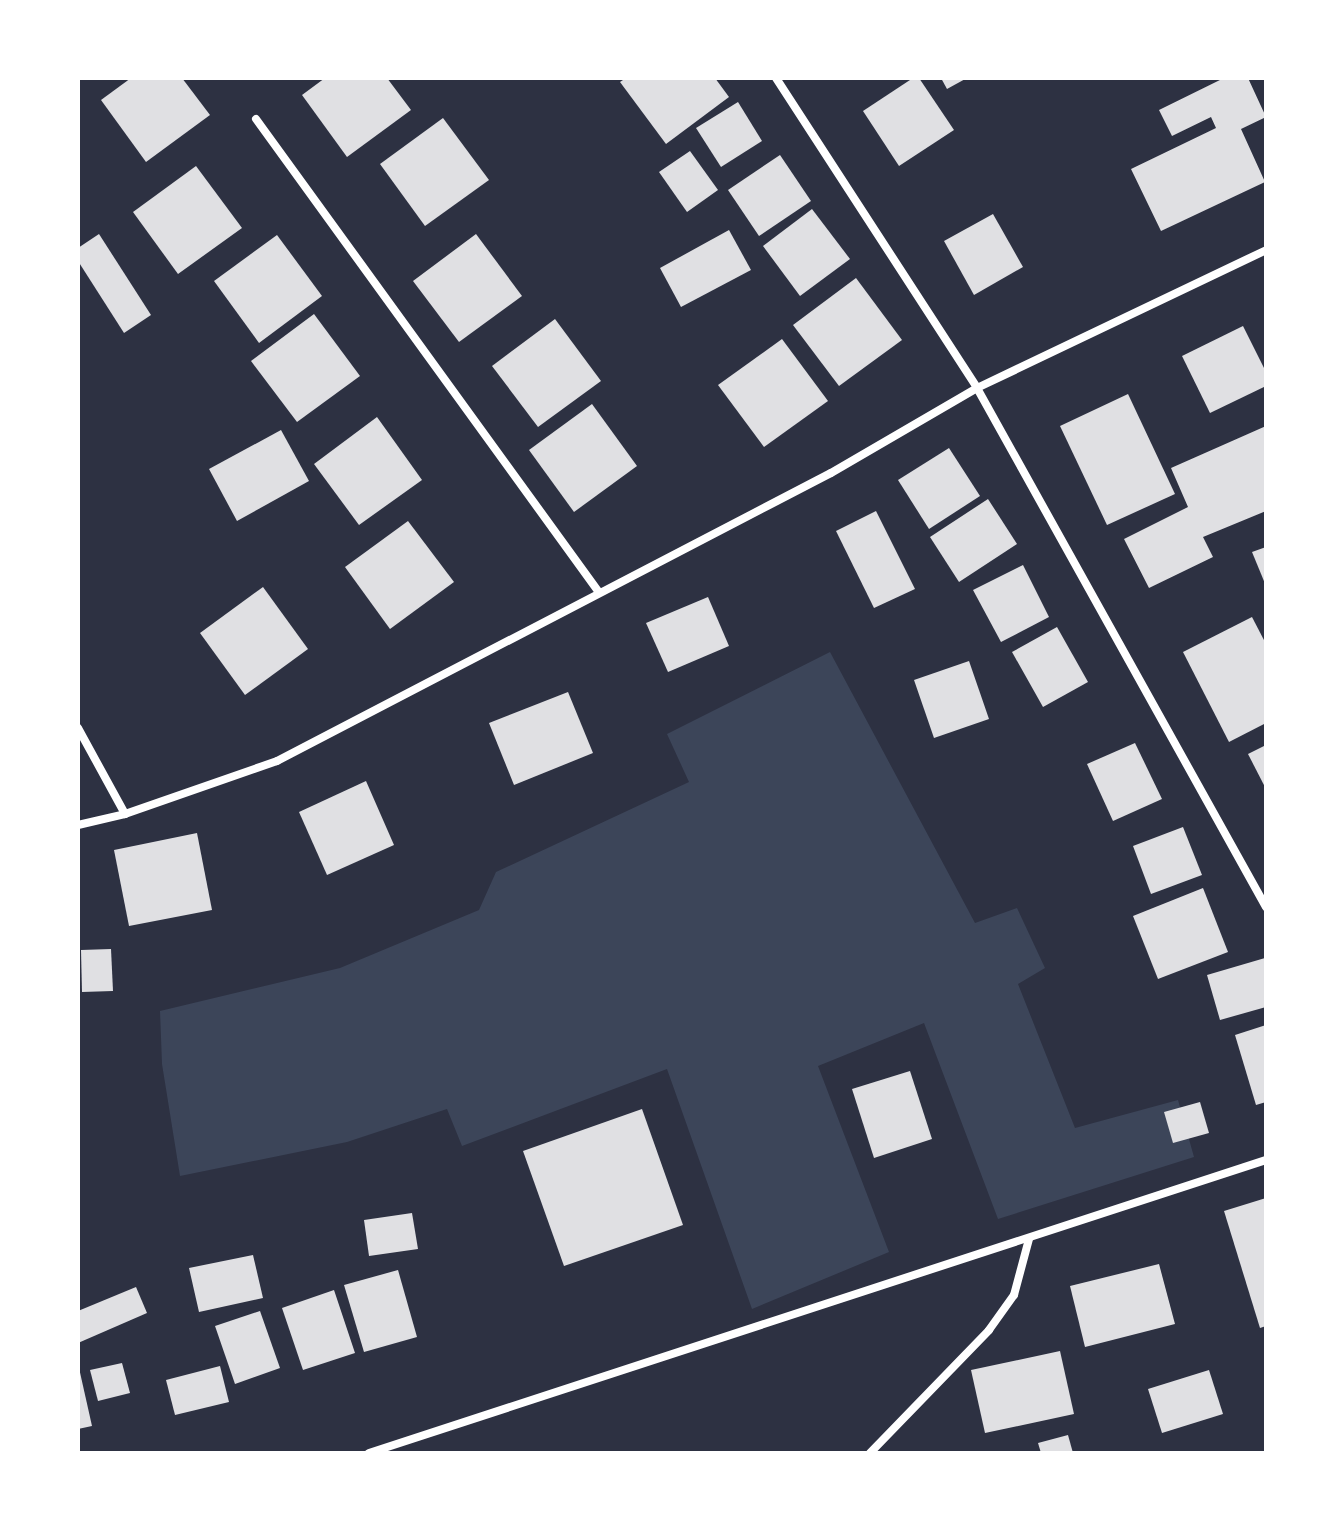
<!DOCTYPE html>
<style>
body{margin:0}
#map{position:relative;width:1344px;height:1531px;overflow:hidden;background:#2d3142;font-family:Overpass,sans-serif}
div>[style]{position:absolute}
.green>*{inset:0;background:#3c4559}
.building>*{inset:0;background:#e0e0e3}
.minor>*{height:8px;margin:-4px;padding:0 4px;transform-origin:4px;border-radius:4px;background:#fff}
span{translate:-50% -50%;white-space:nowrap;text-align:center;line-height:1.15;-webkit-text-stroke:6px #fff;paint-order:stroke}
.frame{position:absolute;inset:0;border:80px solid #fff;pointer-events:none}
</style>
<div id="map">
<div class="green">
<div style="clip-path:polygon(830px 652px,975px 923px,1017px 908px,1045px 968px,1018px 984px,1075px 1128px,1178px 1100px,1194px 1157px,998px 1219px,924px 1023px,818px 1066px,889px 1252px,752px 1309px,667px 1069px,462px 1146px,447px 1109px,347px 1142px,180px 1176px,162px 1064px,160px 1011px,340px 968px,479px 910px,496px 872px,689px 782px,667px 734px)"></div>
</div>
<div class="building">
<div style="clip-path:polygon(131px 78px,182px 78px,210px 115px,146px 162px,101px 100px)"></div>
<div style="clip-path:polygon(325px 78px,387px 78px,411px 110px,347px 157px,302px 95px)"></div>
<div style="clip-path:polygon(626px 78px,715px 78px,729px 97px,666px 144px,620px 82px)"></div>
<div style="clip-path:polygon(913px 78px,919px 78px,954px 130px,899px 166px,863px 111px)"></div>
<div style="clip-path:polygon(941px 78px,967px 78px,947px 89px)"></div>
<div style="clip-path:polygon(1224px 78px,1248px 78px,1266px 117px,1241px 129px,1265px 182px,1161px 231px,1131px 169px,1216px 128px,1211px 117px,1172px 136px,1159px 110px)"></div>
<div style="clip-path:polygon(738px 102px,762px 141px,721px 167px,696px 128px)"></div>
<div style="clip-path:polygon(443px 118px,489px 180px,425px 226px,380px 164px)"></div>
<div style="clip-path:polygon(690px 151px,718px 190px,687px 212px,659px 172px)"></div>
<div style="clip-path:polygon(780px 155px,811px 201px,759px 236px,728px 190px)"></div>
<div style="clip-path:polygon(196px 166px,242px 228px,178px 274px,133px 212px)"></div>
<div style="clip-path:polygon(812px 209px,850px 259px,800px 296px,763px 246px)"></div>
<div style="clip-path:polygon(993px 214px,1023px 267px,974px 295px,944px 241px)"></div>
<div style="clip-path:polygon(729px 230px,751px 270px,681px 307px,660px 268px)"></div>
<div style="clip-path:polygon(99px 234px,151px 315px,124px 333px,78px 261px,78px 248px)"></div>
<div style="clip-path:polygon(476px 234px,522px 296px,459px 342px,413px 281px)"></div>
<div style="clip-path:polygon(277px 235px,322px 296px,259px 343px,214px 281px)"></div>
<div style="clip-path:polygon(856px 278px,902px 340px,839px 386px,793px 325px)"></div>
<div style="clip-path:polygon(314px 314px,360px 376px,297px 422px,251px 361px)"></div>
<div style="clip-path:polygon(555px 319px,601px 381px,538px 427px,492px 366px)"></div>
<div style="clip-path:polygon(1243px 326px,1266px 372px,1266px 386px,1210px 413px,1182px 356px)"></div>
<div style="clip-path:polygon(782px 339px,828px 401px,764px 447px,718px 385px)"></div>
<div style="clip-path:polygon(1128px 394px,1175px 494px,1107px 525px,1060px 426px)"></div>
<div style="clip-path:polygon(592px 404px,637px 466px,574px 512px,529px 450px)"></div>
<div style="clip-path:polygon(377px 417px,422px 480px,359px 525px,314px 464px)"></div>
<div style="clip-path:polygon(1266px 426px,1266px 511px,1203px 537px,1213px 557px,1149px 588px,1124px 539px,1188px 507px,1171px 468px)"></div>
<div style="clip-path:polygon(281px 430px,309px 481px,237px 521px,209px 469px)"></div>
<div style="clip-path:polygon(949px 448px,980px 496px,929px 529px,898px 480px)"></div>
<div style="clip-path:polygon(988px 499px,1017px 544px,959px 582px,930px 537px)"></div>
<div style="clip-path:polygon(876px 511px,915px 589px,874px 608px,836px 531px)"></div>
<div style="clip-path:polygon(408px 521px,454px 582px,390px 629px,345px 567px)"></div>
<div style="clip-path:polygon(1266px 547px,1266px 586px,1252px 552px)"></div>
<div style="clip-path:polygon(1023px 565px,1049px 617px,1001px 642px,973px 590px)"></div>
<div style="clip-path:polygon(263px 587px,308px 649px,245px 695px,200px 633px)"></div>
<div style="clip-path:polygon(708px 597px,729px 646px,668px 672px,646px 623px)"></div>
<div style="clip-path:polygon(1252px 617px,1266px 644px,1266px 723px,1229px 742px,1183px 652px)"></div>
<div style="clip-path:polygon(1057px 627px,1088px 682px,1043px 707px,1012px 652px)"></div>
<div style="clip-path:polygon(969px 661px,989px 719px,934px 738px,914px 680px)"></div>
<div style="clip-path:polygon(568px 692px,593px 753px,514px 785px,489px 723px)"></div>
<div style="clip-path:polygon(1135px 743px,1162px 799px,1113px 821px,1087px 764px)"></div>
<div style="clip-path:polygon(1266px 745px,1266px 789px,1248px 754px)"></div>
<div style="clip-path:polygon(366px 781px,394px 845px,327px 875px,299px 812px)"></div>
<div style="clip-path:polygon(1183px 827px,1202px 875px,1151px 894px,1133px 846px)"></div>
<div style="clip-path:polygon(197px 833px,212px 910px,129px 926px,114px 850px)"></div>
<div style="clip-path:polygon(1203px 888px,1228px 952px,1158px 979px,1133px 916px)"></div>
<div style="clip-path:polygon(111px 949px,113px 991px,82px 992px,81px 950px)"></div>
<div style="clip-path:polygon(1265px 958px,1266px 1007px,1220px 1020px,1207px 975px)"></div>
<div style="clip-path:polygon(1266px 1025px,1266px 1102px,1256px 1105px,1235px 1035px)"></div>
<div style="clip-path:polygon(910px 1071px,932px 1139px,874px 1158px,852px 1089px)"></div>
<div style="clip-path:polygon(1200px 1102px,1209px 1133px,1173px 1143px,1164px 1112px)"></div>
<div style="clip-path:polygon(642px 1109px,683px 1225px,564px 1266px,523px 1151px)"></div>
<div style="clip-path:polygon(1266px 1198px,1266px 1326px,1260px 1328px,1224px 1211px)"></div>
<div style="clip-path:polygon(412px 1213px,418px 1249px,369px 1256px,364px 1220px)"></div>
<div style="clip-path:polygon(253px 1255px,263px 1298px,199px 1312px,189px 1268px)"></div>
<div style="clip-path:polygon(1159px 1264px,1175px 1324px,1085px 1347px,1070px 1286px)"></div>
<div style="clip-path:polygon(398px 1270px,417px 1337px,364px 1352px,344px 1285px)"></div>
<div style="clip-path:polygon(136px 1287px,147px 1313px,78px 1343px,78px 1311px)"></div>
<div style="clip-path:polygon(334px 1290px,355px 1353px,303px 1370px,282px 1308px)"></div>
<div style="clip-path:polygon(260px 1311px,280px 1368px,235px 1384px,215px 1326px)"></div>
<div style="clip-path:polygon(1060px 1351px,1074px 1414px,985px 1433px,971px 1370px)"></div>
<div style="clip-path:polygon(122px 1363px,130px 1393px,98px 1401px,90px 1370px)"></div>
<div style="clip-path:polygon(220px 1366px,229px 1402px,175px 1415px,166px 1380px)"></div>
<div style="clip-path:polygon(79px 1368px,92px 1426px,78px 1429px,78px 1369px)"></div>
<div style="clip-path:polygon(1209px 1370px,1223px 1414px,1162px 1433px,1148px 1389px)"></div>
<div style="clip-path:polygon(1068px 1435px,1073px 1453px,1041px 1453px,1038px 1443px)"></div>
</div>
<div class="minor">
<div style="left:776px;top:78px;width:369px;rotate:57deg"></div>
<div style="left:977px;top:388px;width:594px;rotate:60.89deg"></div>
<div style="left:256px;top:119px;width:583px;rotate:54.07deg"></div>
<div style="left:78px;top:728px;width:98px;rotate:61.3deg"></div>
<div style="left:78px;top:825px;width:48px;rotate:-13.2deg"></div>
<div style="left:125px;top:814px;width:161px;rotate:-19.2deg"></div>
<div style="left:277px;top:761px;width:624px;rotate:-27.47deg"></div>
<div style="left:831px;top:473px;width:169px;rotate:-30.2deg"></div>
<div style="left:977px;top:388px;width:320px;rotate:-25.5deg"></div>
<div style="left:369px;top:1453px;width:944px;rotate:-18.09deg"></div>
<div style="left:870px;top:1453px;width:171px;rotate:-45.9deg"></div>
<div style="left:989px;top:1330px;width:43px;rotate:-54.5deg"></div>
<div style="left:1014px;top:1295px;width:58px;rotate:-75deg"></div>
</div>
<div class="frame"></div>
</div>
